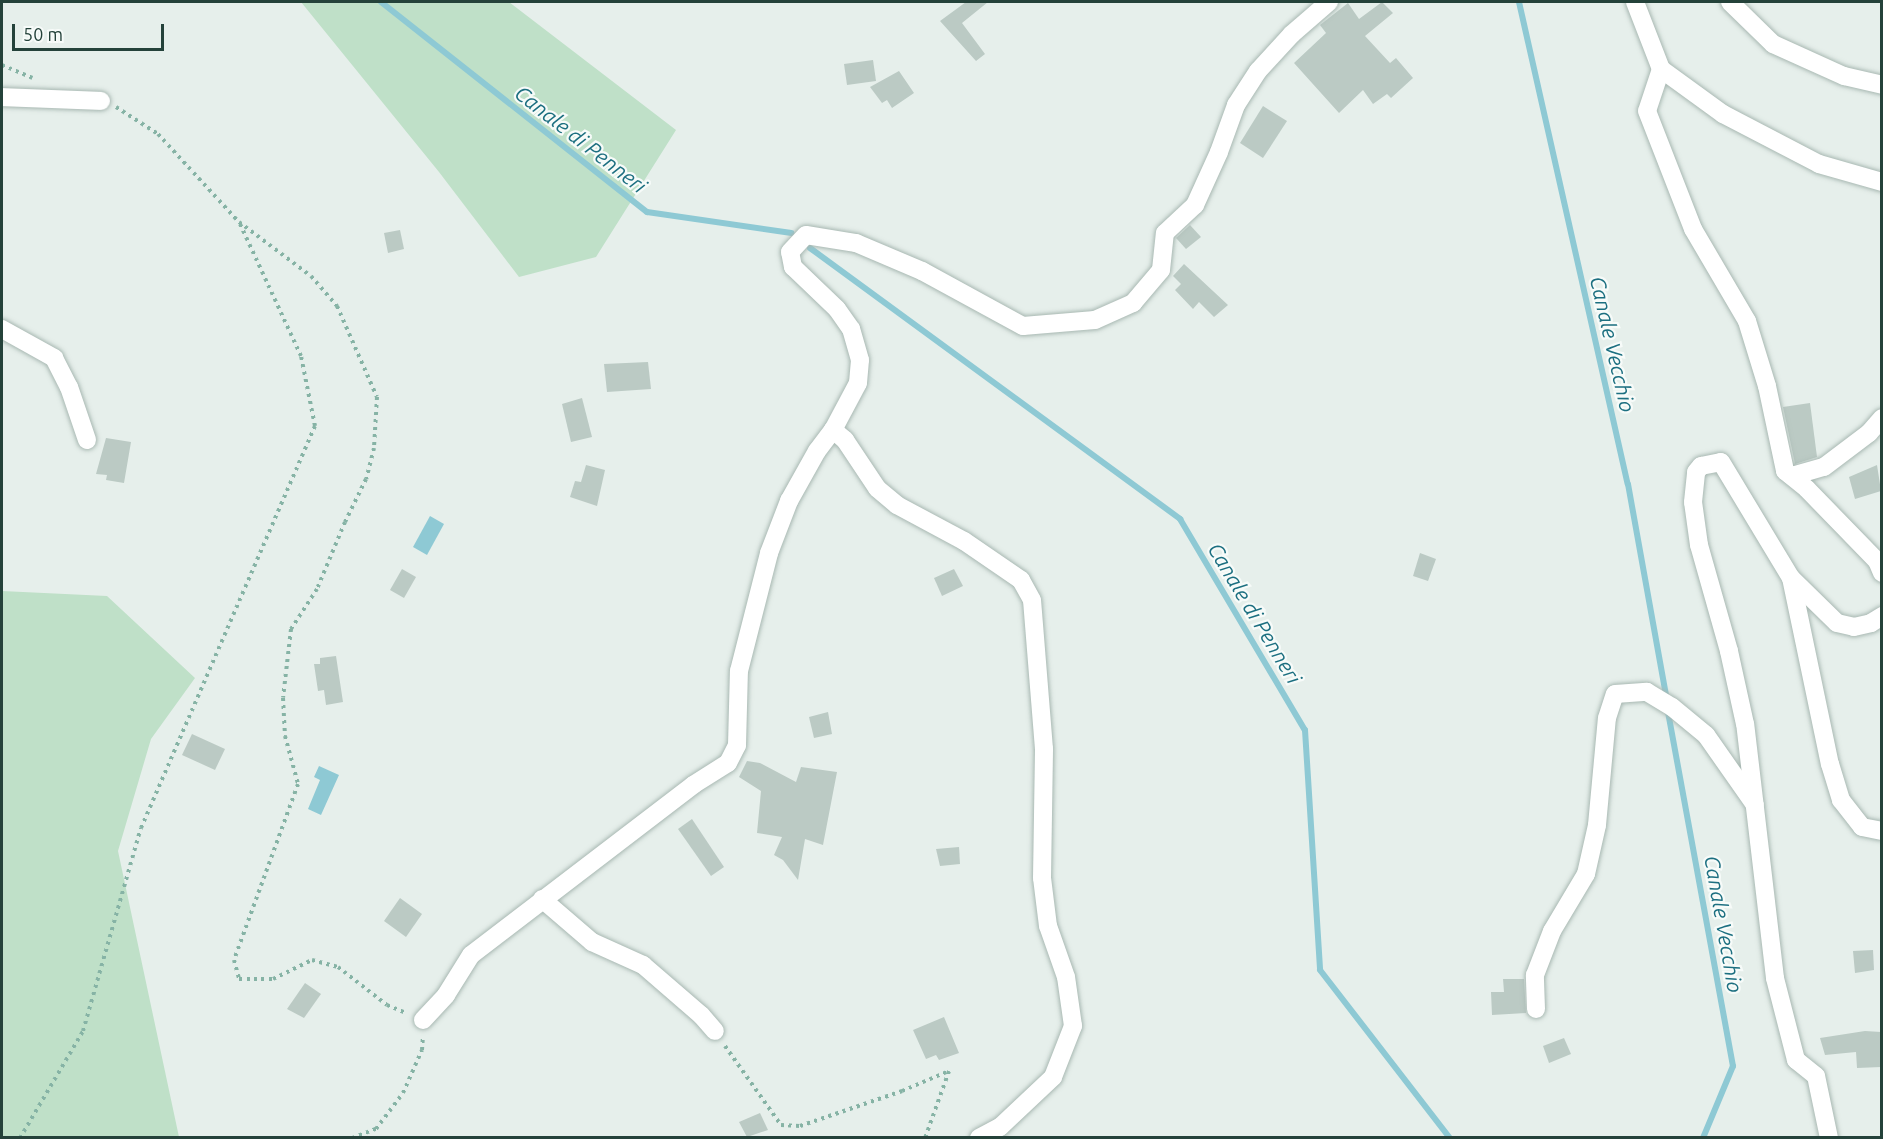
<!DOCTYPE html>
<style>
body{margin:0}
#map{position:relative;width:1883px;height:1139px;overflow:hidden;background:#e6efeb;font-family:Ubuntu,sans-serif}
div>[style]{position:absolute}
.green>*{inset:0;background:#bfe0c8}
.water>*{inset:0;background:#8ec9d4}
.stream>*{height:6px;margin:-3px;padding:0 3px;transform-origin:3px;border-radius:3px;background:#8ec9d4}
.building>*{inset:0;background:#bbcac4}
.path>*{height:4px;margin-top:-2px;transform-origin:0;background:repeating-linear-gradient(90deg,#86b3a5 0 3px,transparent 0 7.5px)}
.roads{filter:drop-shadow(0 0 2px #a8b8b2) drop-shadow(0 0 2px #a8b8b2)}
.minor>*{height:18px;margin:-9px;padding:0 9px;transform-origin:9px;border-radius:9px;background:#fff}
span{translate:-50% -50%;white-space:nowrap;text-align:center;line-height:1.15;-webkit-text-stroke:4.5px #f7fbf9;paint-order:stroke}
.water-label{font-size:21px;color:#1c6f80;font-style:italic}
.frame{position:absolute;inset:0;border:3px solid #24423a;pointer-events:none}
.scale{position:absolute;left:12px;top:24px;width:152px;height:27px;box-sizing:border-box;border:3px solid #24423a;border-top:0;padding-left:8px;font-size:18px;line-height:21px;white-space:nowrap;color:#24423a;-webkit-text-stroke:4px #f7fbf9;paint-order:stroke}
</style>
<div id="map">
<div class="green">
<div style="clip-path:polygon(293px 2px,509px 2px,676px 130px,596px 257px,519px 277px,439px 172px,301px 2px)"></div>
<div style="clip-path:polygon(2px 591px,107px 596px,195px 678px,151px 739px,118px 851px,179px 1137px,2px 1137px)"></div>
</div>
<div class="water">
<div style="clip-path:polygon(430px 516px,444px 524px,427px 555px,413px 547px)"></div>
<div style="clip-path:polygon(319px 766px,339px 775px,321px 815px,308px 809px,320px 780px,314px 777px)"></div>
</div>
<div class="stream">
<div style="left:381px;top:2px;width:339px;rotate:38.3deg"></div>
<div style="left:647px;top:212px;width:146px;rotate:8.3deg"></div>
<div style="left:1519px;top:2px;width:494px;rotate:77.3deg"></div>
<div style="left:1628px;top:484px;width:215px;rotate:79.8deg"></div>
<div style="left:810px;top:248px;width:459px;rotate:36.2deg"></div>
<div style="left:1180px;top:519px;width:245px;rotate:59.4deg"></div>
<div style="left:1305px;top:730px;width:240px;rotate:86.4deg"></div>
<div style="left:1320px;top:970px;width:212px;rotate:52.3deg"></div>
<div style="left:1668px;top:712px;width:360px;rotate:79.6deg"></div>
<div style="left:1733px;top:1066px;width:78px;rotate:112.6deg"></div>
</div>
<div class="building">
<div style="clip-path:polygon(966px 2px,988px 2px,962px 23px,985px 54px,976px 61px,940px 21px)"></div>
<div style="clip-path:polygon(1382px 2px,1393px 13px,1365px 36px,1390px 63px,1396px 58px,1413px 78px,1391px 98px,1387px 94px,1373px 104px,1363px 90px,1339px 113px,1294px 63px,1326px 33px,1320px 25px,1348px 3px,1359px 19px)"></div>
<div style="clip-path:polygon(873px 60px,876px 81px,847px 85px,844px 64px)"></div>
<div style="clip-path:polygon(899px 71px,914px 93px,892px 108px,887px 100px,882px 103px,870px 87px)"></div>
<div style="clip-path:polygon(1263px 106px,1287px 121px,1263px 158px,1240px 143px)"></div>
<div style="clip-path:polygon(1190px 225px,1201px 237px,1186px 249px,1176px 238px)"></div>
<div style="clip-path:polygon(400px 230px,404px 249px,388px 253px,384px 233px)"></div>
<div style="clip-path:polygon(1184px 264px,1228px 305px,1214px 317px,1199px 302px,1193px 309px,1175px 290px,1181px 284px,1173px 276px)"></div>
<div style="clip-path:polygon(648px 362px,651px 389px,607px 392px,604px 364px)"></div>
<div style="clip-path:polygon(582px 398px,592px 437px,571px 442px,562px 404px)"></div>
<div style="clip-path:polygon(1810px 403px,1817px 457px,1795px 464px,1783px 407px)"></div>
<div style="clip-path:polygon(106px 438px,131px 442px,124px 483px,106px 480px,107px 475px,96px 474px)"></div>
<div style="clip-path:polygon(586px 465px,605px 470px,597px 506px,570px 497px,575px 481px,581px 482px)"></div>
<div style="clip-path:polygon(1877px 465px,1881px 491px,1855px 499px,1849px 477px)"></div>
<div style="clip-path:polygon(1420px 553px,1436px 559px,1428px 581px,1413px 576px)"></div>
<div style="clip-path:polygon(402px 569px,416px 577px,404px 598px,390px 590px)"></div>
<div style="clip-path:polygon(954px 569px,963px 586px,942px 596px,934px 578px)"></div>
<div style="clip-path:polygon(336px 656px,343px 702px,326px 705px,324px 690px,318px 691px,314px 664px,320px 664px,320px 658px)"></div>
<div style="clip-path:polygon(828px 712px,832px 734px,814px 738px,809px 717px)"></div>
<div style="clip-path:polygon(192px 734px,225px 749px,215px 770px,182px 755px)"></div>
<div style="clip-path:polygon(747px 761px,760px 763px,796px 782px,801px 767px,837px 772px,823px 845px,805px 839px,798px 880px,783px 860px,774px 855px,782px 837px,757px 833px,761px 791px,739px 777px)"></div>
<div style="clip-path:polygon(692px 819px,724px 867px,711px 876px,678px 829px)"></div>
<div style="clip-path:polygon(959px 847px,960px 864px,940px 866px,936px 849px)"></div>
<div style="clip-path:polygon(400px 898px,422px 914px,406px 937px,384px 921px)"></div>
<div style="clip-path:polygon(1873px 950px,1874px 970px,1855px 973px,1853px 951px)"></div>
<div style="clip-path:polygon(1503px 979px,1524px 979px,1526px 1013px,1492px 1015px,1491px 992px,1504px 992px)"></div>
<div style="clip-path:polygon(305px 983px,321px 994px,304px 1018px,287px 1009px)"></div>
<div style="clip-path:polygon(944px 1017px,959px 1053px,939px 1060px,936px 1055px,926px 1059px,913px 1030px)"></div>
<div style="clip-path:polygon(1865px 1031px,1881px 1032px,1881px 1067px,1857px 1068px,1856px 1052px,1825px 1055px,1820px 1038px)"></div>
<div style="clip-path:polygon(1564px 1038px,1571px 1054px,1549px 1063px,1543px 1046px)"></div>
<div style="clip-path:polygon(760px 1113px,768px 1130px,747px 1137px,739px 1122px)"></div>
</div>
<div class="path">
<div style="left:2px;top:65px;width:33px;rotate:23deg"></div>
<div style="left:116px;top:107px;width:50px;rotate:32.7deg"></div>
<div style="left:158px;top:134px;width:120px;rotate:47.4deg"></div>
<div style="left:239px;top:222px;width:90px;rotate:36.9deg"></div>
<div style="left:311px;top:276px;width:40px;rotate:49deg"></div>
<div style="left:337px;top:306px;width:99px;rotate:66.3deg"></div>
<div style="left:377px;top:397px;width:51px;rotate:93.4deg"></div>
<div style="left:374px;top:448px;width:32px;rotate:104deg"></div>
<div style="left:366px;top:479px;width:48px;rotate:116deg"></div>
<div style="left:345px;top:522px;width:73px;rotate:112.7deg"></div>
<div style="left:317px;top:589px;width:48px;rotate:123deg"></div>
<div style="left:291px;top:629px;width:69px;rotate:96.6deg"></div>
<div style="left:283px;top:698px;width:38px;rotate:87deg"></div>
<div style="left:285px;top:736px;width:50px;rotate:74.8deg"></div>
<div style="left:298px;top:784px;width:187px;rotate:110deg"></div>
<div style="left:234px;top:960px;width:20px;rotate:75deg"></div>
<div style="left:239px;top:979px;width:34px"></div>
<div style="left:273px;top:979px;width:43px;rotate:-26deg"></div>
<div style="left:312px;top:960px;width:27px;rotate:15deg"></div>
<div style="left:338px;top:967px;width:62px;rotate:37.8deg"></div>
<div style="left:387px;top:1005px;width:21px;rotate:23deg"></div>
<div style="left:725px;top:1046px;width:97px;rotate:54.7deg"></div>
<div style="left:781px;top:1125px;width:19px;rotate:3deg"></div>
<div style="left:800px;top:1126px;width:108px;rotate:-18.9deg"></div>
<div style="left:902px;top:1091px;width:51px;rotate:-23.1deg"></div>
<div style="left:949px;top:1071px;width:71px;rotate:109.7deg"></div>
<div style="left:20px;top:1138px;width:124px;rotate:-59.5deg"></div>
<div style="left:83px;top:1031px;width:211px;rotate:-74.1deg"></div>
<div style="left:141px;top:828px;width:438px;rotate:-66.6deg"></div>
<div style="left:315px;top:426px;width:71px;rotate:-101.3deg"></div>
<div style="left:301px;top:356px;width:148px;rotate:-114.8deg"></div>
<div style="left:352px;top:1138px;width:26px;rotate:-21deg"></div>
<div style="left:376px;top:1129px;width:45px;rotate:-53.1deg"></div>
<div style="left:403px;top:1093px;width:47px;rotate:-66.2deg"></div>
<div style="left:422px;top:1050px;width:14px;rotate:-86deg"></div>
</div>
<div class="roads">
<div class="minor">
<div style="left:1635px;top:2px;width:72px;rotate:68.8deg"></div>
<div style="left:1661px;top:69px;width:77px;rotate:36deg"></div>
<div style="left:1723px;top:114px;width:108px;rotate:27.5deg"></div>
<div style="left:1819px;top:164px;width:66px;rotate:15.9deg"></div>
<div style="left:1730px;top:2px;width:60px;rotate:44.3deg"></div>
<div style="left:1773px;top:44px;width:78px;rotate:24.3deg"></div>
<div style="left:1844px;top:76px;width:39px;rotate:13deg"></div>
<div style="left:1661px;top:69px;width:44px;rotate:108.4deg"></div>
<div style="left:1647px;top:111px;width:127px;rotate:68.7deg"></div>
<div style="left:1693px;top:229px;width:107px;rotate:59.6deg"></div>
<div style="left:1747px;top:321px;width:68px;rotate:72.9deg"></div>
<div style="left:1767px;top:386px;width:87px;rotate:78deg"></div>
<div style="left:1785px;top:471px;width:28px;rotate:39deg"></div>
<div style="left:1807px;top:489px;width:100px;rotate:45.8deg"></div>
<div style="left:1877px;top:561px;width:13px;rotate:67deg"></div>
<div style="left:2px;top:97px;width:99px;rotate:2.3deg"></div>
<div style="left:2px;top:329px;width:60px;rotate:29.1deg"></div>
<div style="left:54px;top:358px;width:33px;rotate:63deg"></div>
<div style="left:69px;top:387px;width:56px;rotate:71.2deg"></div>
<div style="left:1792px;top:476px;width:33px;rotate:-16deg"></div>
<div style="left:1824px;top:467px;width:56px;rotate:-37.1deg"></div>
<div style="left:1869px;top:433px;width:20px;rotate:-49deg"></div>
<div style="left:1791px;top:578px;width:190px;rotate:78.2deg"></div>
<div style="left:1830px;top:764px;width:38px;rotate:73deg"></div>
<div style="left:1841px;top:800px;width:34px;rotate:52deg"></div>
<div style="left:1862px;top:827px;width:20px;rotate:11deg"></div>
<div style="left:542px;top:899px;width:66px;rotate:40.7deg"></div>
<div style="left:592px;top:942px;width:56px;rotate:24.3deg"></div>
<div style="left:643px;top:965px;width:77px;rotate:40.8deg"></div>
<div style="left:701px;top:1015px;width:21px;rotate:49deg"></div>
<div style="left:1536px;top:1009px;width:34px;rotate:-92deg"></div>
<div style="left:1535px;top:975px;width:47px;rotate:-68.9deg"></div>
<div style="left:1552px;top:931px;width:66px;rotate:-59.2deg"></div>
<div style="left:1586px;top:874px;width:50px;rotate:-77.3deg"></div>
<div style="left:1597px;top:825px;width:107px;rotate:-84.7deg"></div>
<div style="left:1607px;top:718px;width:25px;rotate:-72deg"></div>
<div style="left:1615px;top:694px;width:32px;rotate:-4deg"></div>
<div style="left:1647px;top:692px;width:29px;rotate:31deg"></div>
<div style="left:1672px;top:707px;width:44px;rotate:39.5deg"></div>
<div style="left:1706px;top:735px;width:85px;rotate:55deg"></div>
<div style="left:423px;top:1020px;width:34px;rotate:-47deg"></div>
<div style="left:446px;top:995px;width:47px;rotate:-58deg"></div>
<div style="left:471px;top:955px;width:280px;rotate:-37.4deg"></div>
<div style="left:693px;top:785px;width:41px;rotate:-32.2deg"></div>
<div style="left:728px;top:763px;width:20px;rotate:-63deg"></div>
<div style="left:737px;top:745px;width:74px;rotate:-88.5deg"></div>
<div style="left:739px;top:671px;width:122px;rotate:-75.7deg"></div>
<div style="left:769px;top:553px;width:56px;rotate:-69deg"></div>
<div style="left:789px;top:501px;width:57px;rotate:-60.8deg"></div>
<div style="left:817px;top:451px;width:26px;rotate:-53deg"></div>
<div style="left:979px;top:1138px;width:24px;rotate:-28deg"></div>
<div style="left:1000px;top:1127px;width:73px;rotate:-43.3deg"></div>
<div style="left:1053px;top:1077px;width:55px;rotate:-68.6deg"></div>
<div style="left:1073px;top:1026px;width:49px;rotate:-98.1deg"></div>
<div style="left:1066px;top:977px;width:54px;rotate:-109.4deg"></div>
<div style="left:1048px;top:926px;width:48px;rotate:-97.1deg"></div>
<div style="left:1042px;top:878px;width:129px;rotate:-89.1deg"></div>
<div style="left:1044px;top:749px;width:149px;rotate:-94.6deg"></div>
<div style="left:1032px;top:600px;width:23px;rotate:-119deg"></div>
<div style="left:1021px;top:580px;width:69px;rotate:-145.6deg"></div>
<div style="left:964px;top:541px;width:76px;rotate:-151.8deg"></div>
<div style="left:897px;top:505px;width:26px;rotate:-140deg"></div>
<div style="left:877px;top:488px;width:58px;rotate:-123.7deg"></div>
<div style="left:845px;top:440px;width:16px;rotate:-140deg"></div>
<div style="left:833px;top:430px;width:53px;rotate:-62deg"></div>
<div style="left:858px;top:383px;width:23px;rotate:-85deg"></div>
<div style="left:860px;top:360px;width:32px;rotate:-106deg"></div>
<div style="left:851px;top:329px;width:24px;rotate:-125deg"></div>
<div style="left:837px;top:309px;width:61px;rotate:-136.3deg"></div>
<div style="left:793px;top:267px;width:15px;rotate:-101deg"></div>
<div style="left:790px;top:252px;width:23px;rotate:-47deg"></div>
<div style="left:806px;top:235px;width:51px;rotate:9.1deg"></div>
<div style="left:856px;top:243px;width:72px;rotate:23deg"></div>
<div style="left:922px;top:271px;width:115px;rotate:28.6deg"></div>
<div style="left:1023px;top:326px;width:72px;rotate:-4.8deg"></div>
<div style="left:1095px;top:320px;width:42px;rotate:-24.1deg"></div>
<div style="left:1133px;top:303px;width:43px;rotate:-49.7deg"></div>
<div style="left:1161px;top:270px;width:37px;rotate:-84deg"></div>
<div style="left:1165px;top:233px;width:41px;rotate:-43deg"></div>
<div style="left:1195px;top:205px;width:58px;rotate:-65.6deg"></div>
<div style="left:1219px;top:152px;width:50px;rotate:-70.1deg"></div>
<div style="left:1236px;top:105px;width:40px;rotate:-57.1deg"></div>
<div style="left:1258px;top:71px;width:50px;rotate:-47.4deg"></div>
<div style="left:1292px;top:34px;width:49px;rotate:-40.9deg"></div>
<div style="left:1829px;top:1138px;width:63px;rotate:-101.8deg"></div>
<div style="left:1816px;top:1076px;width:26px;rotate:-141deg"></div>
<div style="left:1796px;top:1060px;width:85px;rotate:-104.4deg"></div>
<div style="left:1775px;top:978px;width:256px;rotate:-96.7deg"></div>
<div style="left:1745px;top:724px;width:75px;rotate:-102.4deg"></div>
<div style="left:1729px;top:651px;width:110px;rotate:-105.8deg"></div>
<div style="left:1699px;top:545px;width:43px;rotate:-97.9deg"></div>
<div style="left:1693px;top:502px;width:30px;rotate:-84deg"></div>
<div style="left:1696px;top:472px;width:8px;rotate:-50deg"></div>
<div style="left:1701px;top:466px;width:20px;rotate:-11deg"></div>
<div style="left:1721px;top:462px;width:135px;rotate:58.9deg"></div>
<div style="left:1791px;top:578px;width:64px;rotate:44.4deg"></div>
<div style="left:1837px;top:623px;width:17px;rotate:13deg"></div>
<div style="left:1854px;top:627px;width:17px;rotate:-13deg"></div>
<div style="left:1871px;top:623px;width:13px;rotate:-32deg"></div>
</div>
</div>
<div class="water-label">
<span style="left:581px;top:139px;rotate:38deg">Canale di Penneri</span>
<span style="left:1613px;top:344px;rotate:77deg">Canale Vecchio</span>
<span style="left:1255px;top:613px;rotate:59deg">Canale di Penneri</span>
<span style="left:1724px;top:924px;rotate:80deg">Canale Vecchio</span>
</div>
<div class="frame"></div>
<div class="scale">50 m</div>
</div>
